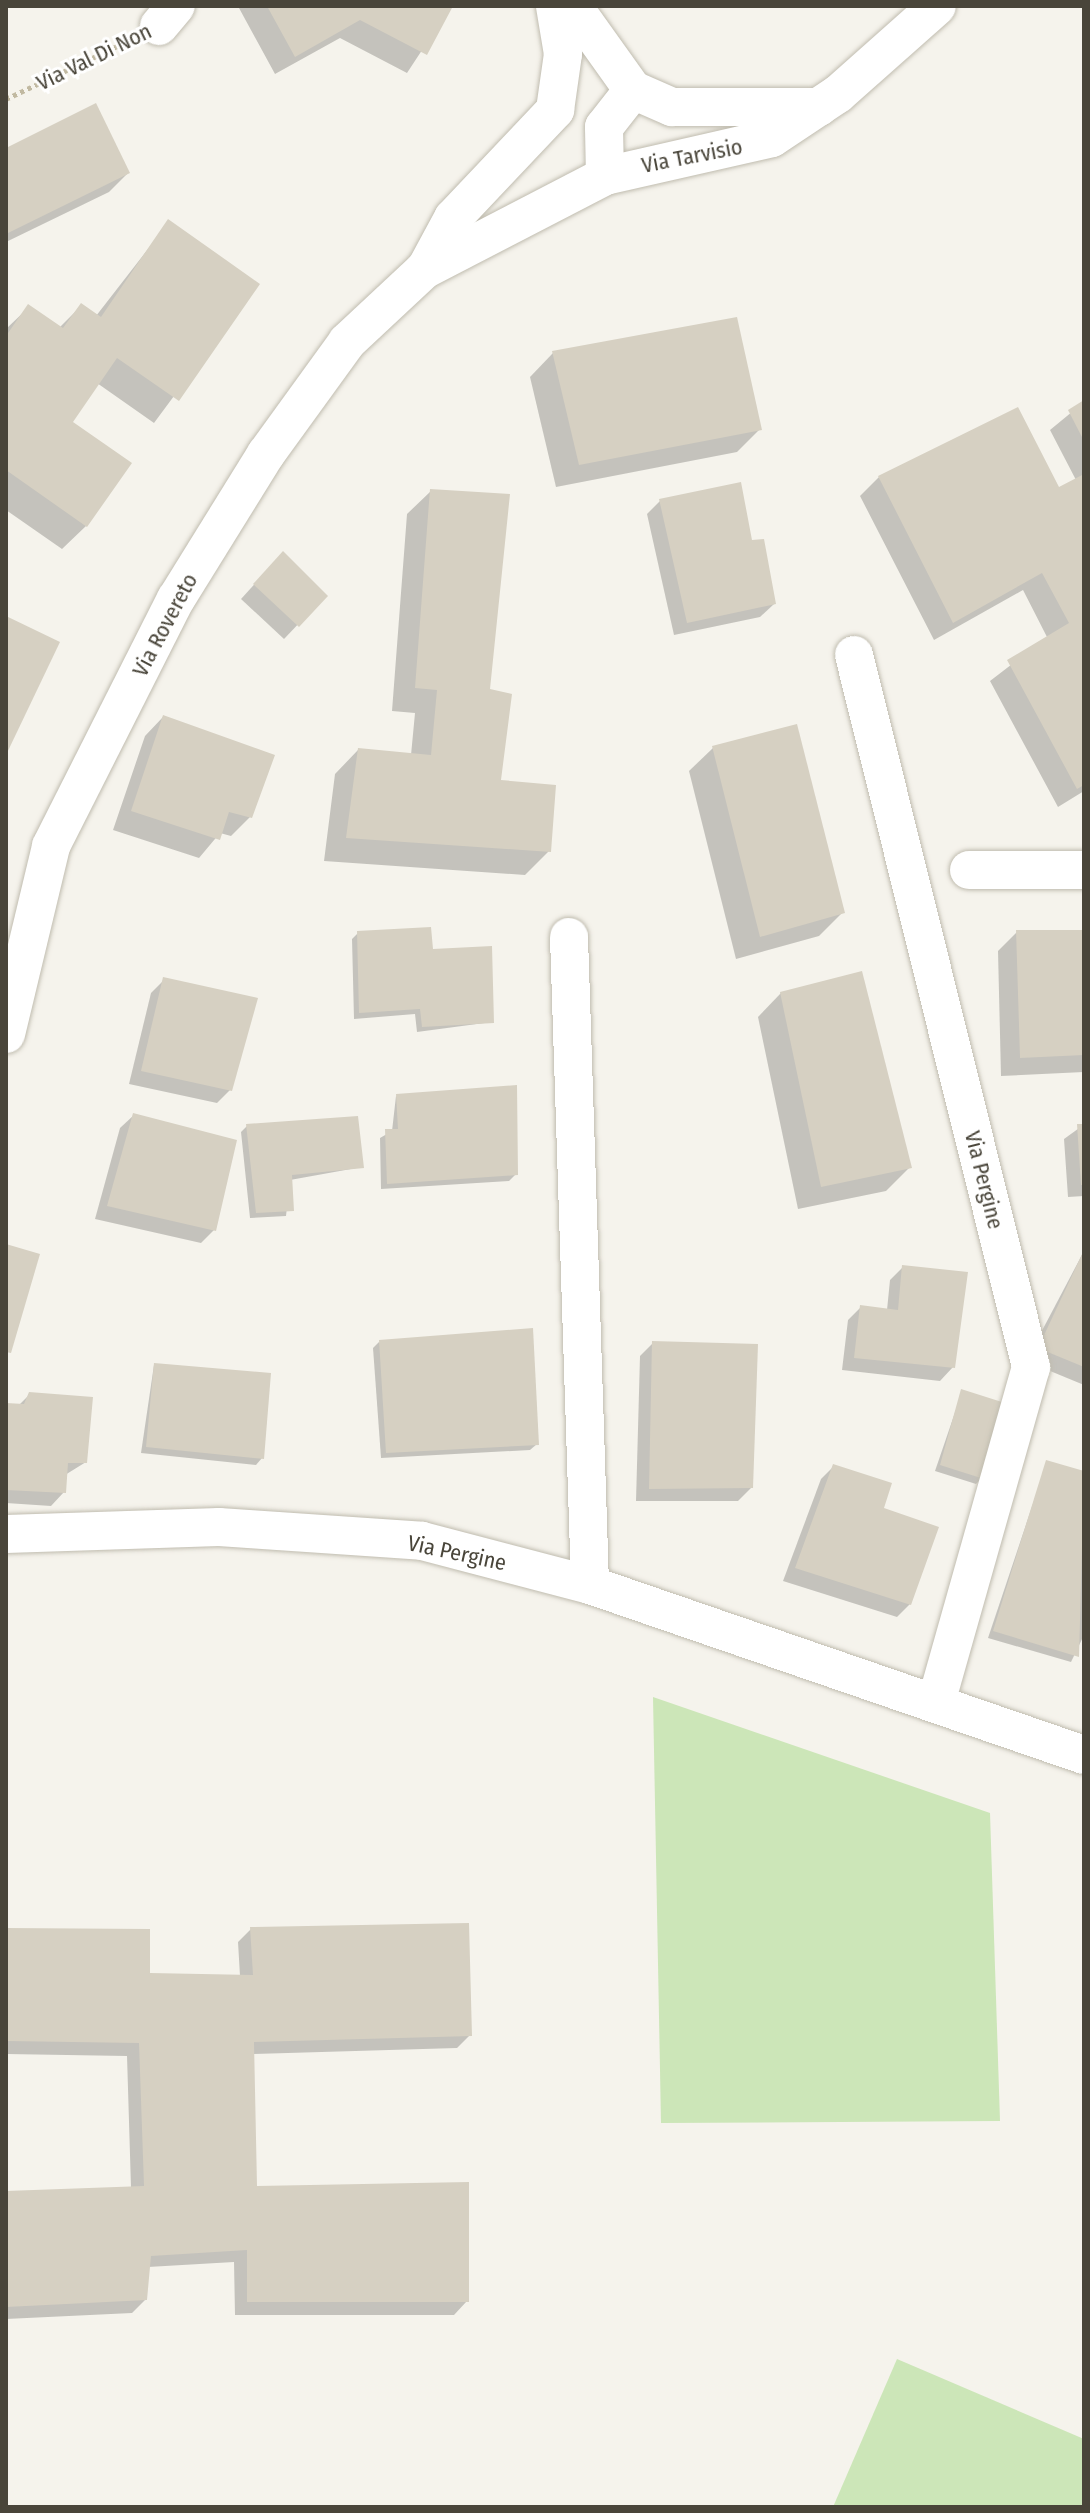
<!DOCTYPE html>
<style>
body{margin:0}
#map{position:relative;width:1090px;height:2513px;overflow:hidden;background:#f5f3ec;font-family:"Fira Sans Condensed",sans-serif}
div>[style]{position:absolute}
.green>*{inset:0;background:#cce6b8}
.shadow>*{inset:0;background:#0003}
.building>*{inset:0;background:#d6d0c2}
.path>*{height:5px;margin-top:-2.5px;transform-origin:0;background:repeating-linear-gradient(90deg,#c1b9a1 0 4px,transparent 0 8px)}
.roads{filter:drop-shadow(0 0 2px #c0bcaf) drop-shadow(0 0 2px #c0bcaf)}
.minor>*{height:38px;margin:-19px;padding:0 19px;transform-origin:19px;border-radius:19px;background:#fff}
span{translate:-50% -50%;white-space:nowrap;text-align:center;line-height:1.15;-webkit-text-stroke:6px #fff;paint-order:stroke}
.street-label{font-size:22px;color:#49453a}
.frame{position:absolute;inset:0;border:8px solid #49453a;pointer-events:none}
</style>
<div id="map">
<div class="green">
<div style="clip-path:polygon(653px 1697px,990px 1813px,1000px 2121px,661px 2123px)"></div>
<div style="clip-path:polygon(897px 2359px,1084px 2439px,1084px 2507px,833px 2507px)"></div>
</div>
<div class="shadow">
<div style="clip-path:polygon(451px 6px,407px 73px,340px 38px,275px 74px,239px 8px)"></div>
<div style="clip-path:polygon(6px 150px,128px 173px,109px 192px,6px 242px)"></div>
<div style="clip-path:polygon(169px 222px,257px 284px,154px 423px,97px 383px,70px 422px,86px 526px,62px 549px,6px 510px,6px 329px,29px 307px,59px 328px,81px 306px,96px 316px)"></div>
<div style="clip-path:polygon(553px 353px,760px 429px,737px 452px,556px 487px,530px 377px)"></div>
<div style="clip-path:polygon(1084px 402px,1084px 791px,1058px 807px,990px 681px,1047px 637px,1023px 590px,934px 640px,860px 496px,879px 477px,1058px 490px,1076px 480px,1050px 430px)"></div>
<div style="clip-path:polygon(431px 491px,488px 691px,499px 781px,549px 851px,525px 875px,324px 861px,335px 774px,358px 750px,411px 755px,415px 713px,392px 711px,407px 514px)"></div>
<div style="clip-path:polygon(660px 501px,750px 542px,774px 604px,760px 617px,674px 635px,647px 514px)"></div>
<div style="clip-path:polygon(270px 567px,325px 596px,284px 639px,241px 599px)"></div>
<div style="clip-path:polygon(163px 717px,250px 817px,231px 836px,220px 833px,199px 858px,113px 830px,145px 736px)"></div>
<div style="clip-path:polygon(713px 748px,842px 913px,819px 936px,736px 959px,689px 771px)"></div>
<div style="clip-path:polygon(1017px 932px,1084px 932px,1084px 1072px,1001px 1076px,998px 951px)"></div>
<div style="clip-path:polygon(358px 933px,431px 951px,492px 1022px,417px 1032px,415px 1014px,354px 1019px,352px 939px)"></div>
<div style="clip-path:polygon(164px 980px,230px 1090px,217px 1103px,129px 1084px,151px 993px)"></div>
<div style="clip-path:polygon(781px 993px,909px 1168px,886px 1191px,798px 1209px,758px 1017px)"></div>
<div style="clip-path:polygon(396px 1096px,516px 1174px,509px 1181px,381px 1189px,380px 1138px,392px 1131px)"></div>
<div style="clip-path:polygon(1082px 1112px,1084px 1196px,1068px 1197px,1064px 1139px,1082px 1126px)"></div>
<div style="clip-path:polygon(134px 1115px,214px 1230px,201px 1243px,95px 1219px,120px 1128px)"></div>
<div style="clip-path:polygon(247px 1126px,362px 1167px,290px 1180px,286px 1216px,250px 1218px,241px 1132px)"></div>
<div style="clip-path:polygon(1084px 1251px,1084px 1385px,1026px 1361px)"></div>
<div style="clip-path:polygon(903px 1267px,953px 1367px,940px 1381px,842px 1370px,848px 1320px,861px 1307px,887px 1310px,890px 1280px)"></div>
<div style="clip-path:polygon(379px 1342px,537px 1444px,530px 1450px,381px 1458px,373px 1348px)"></div>
<div style="clip-path:polygon(653px 1343px,751px 1488px,738px 1501px,636px 1501px,640px 1356px)"></div>
<div style="clip-path:polygon(154px 1365px,262px 1458px,256px 1465px,141px 1453px)"></div>
<div style="clip-path:polygon(962px 1392px,982px 1478px,976px 1484px,935px 1471px)"></div>
<div style="clip-path:polygon(30px 1394px,86px 1462px,65px 1475px,64px 1492px,51px 1506px,6px 1503px,6px 1405px,19px 1405px)"></div>
<div style="clip-path:polygon(1047px 1462px,1084px 1473px,1084px 1635px,1071px 1662px,988px 1638px)"></div>
<div style="clip-path:polygon(834px 1466px,881px 1509px,910px 1604px,897px 1617px,783px 1581px,821px 1479px)"></div>
<div style="clip-path:polygon(251px 1929px,470px 2035px,457px 2048px,252px 2054px,255px 2188px,467px 2301px,454px 2315px,235px 2315px,234px 2262px,148px 2267px,146px 2299px,132px 2313px,6px 2319px,6px 2193px,131px 2188px,127px 2056px,6px 2054px,6px 1930px,148px 1975px,240px 1976px,238px 1942px)"></div>
</div>
<div class="building">
<div style="clip-path:polygon(267px 6px,453px 6px,427px 55px,360px 20px,295px 57px)"></div>
<div style="clip-path:polygon(96px 103px,130px 173px,6px 234px,6px 148px)"></div>
<div style="clip-path:polygon(168px 219px,260px 284px,179px 401px,117px 358px,73px 422px,132px 463px,87px 527px,6px 470px,6px 336px,28px 304px,63px 328px,81px 303px,101px 317px)"></div>
<div style="clip-path:polygon(737px 317px,762px 430px,579px 465px,552px 351px)"></div>
<div style="clip-path:polygon(1084px 400px,1084px 441px,1068px 410px)"></div>
<div style="clip-path:polygon(1018px 407px,1059px 487px,1084px 474px,1084px 785px,1077px 789px,1007px 660px,1069px 623px,1042px 573px,953px 623px,878px 476px)"></div>
<div style="clip-path:polygon(741px 482px,752px 540px,764px 539px,776px 604px,687px 623px,659px 499px)"></div>
<div style="clip-path:polygon(430px 489px,510px 494px,490px 689px,512px 694px,501px 780px,556px 785px,551px 852px,346px 838px,358px 748px,431px 755px,437px 690px,415px 688px)"></div>
<div style="clip-path:polygon(283px 551px,328px 596px,299px 627px,253px 584px)"></div>
<div style="clip-path:polygon(6px 616px,60px 642px,6px 755px)"></div>
<div style="clip-path:polygon(163px 715px,275px 755px,252px 818px,229px 812px,220px 840px,131px 811px)"></div>
<div style="clip-path:polygon(797px 724px,845px 913px,760px 937px,712px 746px)"></div>
<div style="clip-path:polygon(431px 927px,433px 949px,492px 946px,494px 1023px,422px 1027px,420px 1009px,359px 1013px,357px 931px)"></div>
<div style="clip-path:polygon(1016px 930px,1084px 930px,1084px 1055px,1020px 1058px)"></div>
<div style="clip-path:polygon(862px 971px,912px 1168px,821px 1187px,780px 992px)"></div>
<div style="clip-path:polygon(163px 977px,258px 998px,232px 1091px,141px 1071px)"></div>
<div style="clip-path:polygon(517px 1085px,518px 1175px,387px 1184px,385px 1129px,398px 1129px,396px 1094px)"></div>
<div style="clip-path:polygon(133px 1113px,237px 1140px,216px 1231px,107px 1206px)"></div>
<div style="clip-path:polygon(358px 1116px,364px 1168px,292px 1175px,294px 1211px,256px 1213px,246px 1124px)"></div>
<div style="clip-path:polygon(1077px 1124px,1084px 1124px,1084px 1185px,1081px 1185px)"></div>
<div style="clip-path:polygon(6px 1244px,40px 1254px,11px 1353px,6px 1352px)"></div>
<div style="clip-path:polygon(1084px 1250px,1084px 1367px,1038px 1348px)"></div>
<div style="clip-path:polygon(902px 1265px,968px 1272px,955px 1368px,854px 1358px,860px 1305px,898px 1310px)"></div>
<div style="clip-path:polygon(533px 1328px,539px 1445px,386px 1453px,379px 1340px)"></div>
<div style="clip-path:polygon(652px 1341px,758px 1344px,753px 1488px,649px 1489px)"></div>
<div style="clip-path:polygon(154px 1363px,271px 1373px,264px 1459px,146px 1447px)"></div>
<div style="clip-path:polygon(961px 1389px,1005px 1403px,984px 1479px,940px 1465px)"></div>
<div style="clip-path:polygon(29px 1392px,93px 1397px,87px 1463px,68px 1463px,66px 1493px,6px 1490px,6px 1403px,24px 1404px)"></div>
<div style="clip-path:polygon(1046px 1460px,1084px 1471px,1079px 1657px,993px 1631px)"></div>
<div style="clip-path:polygon(833px 1464px,892px 1483px,884px 1508px,939px 1527px,911px 1605px,795px 1568px)"></div>
<div style="clip-path:polygon(469px 1923px,472px 2036px,254px 2042px,257px 2186px,469px 2182px,469px 2302px,247px 2302px,247px 2250px,151px 2256px,147px 2300px,6px 2307px,6px 2191px,144px 2186px,139px 2043px,6px 2041px,6px 1928px,150px 1929px,150px 1973px,253px 1975px,250px 1927px)"></div>
</div>
<div class="path">
<div style="left:6px;top:99px;width:128px;rotate:-25.4deg"></div>
</div>
<div class="roads">
<div class="minor">
<div style="left:573px;top:6px;width:103px;rotate:54.5deg"></div>
<div style="left:633px;top:90px;width:43px;rotate:23.6deg"></div>
<div style="left:672px;top:107px;width:147px"></div>
<div style="left:159px;top:26px;width:26px;rotate:-50deg"></div>
<div style="left:605px;top:176px;width:49px;rotate:-91.2deg"></div>
<div style="left:604px;top:127px;width:47px;rotate:-51.9deg"></div>
<div style="left:426px;top:268px;width:57px;rotate:-61.6deg"></div>
<div style="left:453px;top:218px;width:149px;rotate:-46.6deg"></div>
<div style="left:555px;top:110px;width:57px;rotate:-81.9deg"></div>
<div style="left:563px;top:54px;width:49px;rotate:-99.5deg"></div>
<div style="left:854px;top:655px;width:734px;rotate:76.04deg"></div>
<div style="left:1031px;top:1367px;width:348px;rotate:105.8deg"></div>
<div style="left:969px;top:870px;width:115px"></div>
<div style="left:569px;top:937px;width:648px;rotate:88.14deg"></div>
<div style="left:6px;top:1034px;width:193px;rotate:-76.5deg"></div>
<div style="left:51px;top:846px;width:277px;rotate:-63.2deg"></div>
<div style="left:176px;top:599px;width:171px;rotate:-58.2deg"></div>
<div style="left:266px;top:454px;width:138px;rotate:-54.1deg"></div>
<div style="left:347px;top:342px;width:105px;rotate:-43.1deg"></div>
<div style="left:424px;top:270px;width:204px;rotate:-27.4deg"></div>
<div style="left:605px;top:176px;width:171px;rotate:-12.8deg"></div>
<div style="left:772px;top:138px;width:79px;rotate:-33.7deg"></div>
<div style="left:838px;top:94px;width:132px;rotate:-41.6deg"></div>
<div style="left:6px;top:1534px;width:213px;rotate:-1.9deg"></div>
<div style="left:219px;top:1527px;width:203px;rotate:3.9deg"></div>
<div style="left:422px;top:1541px;width:174px;rotate:14.7deg"></div>
<div style="left:590px;top:1585px;width:522px;rotate:18.99deg"></div>
</div>
</div>
<div class="street-label">
<span style="left:94px;top:57px;rotate:-26deg">Via Val Di Non</span>
<span style="left:692px;top:156px;rotate:-11deg">Via Tarvisio</span>
<span style="left:165px;top:625px;rotate:-62deg">Via Rovereto</span>
<span style="left:984px;top:1180px;rotate:76deg">Via Pergine</span>
<span style="left:457px;top:1553px;rotate:12deg">Via Pergine</span>
</div>
<div class="frame"></div>
</div>
